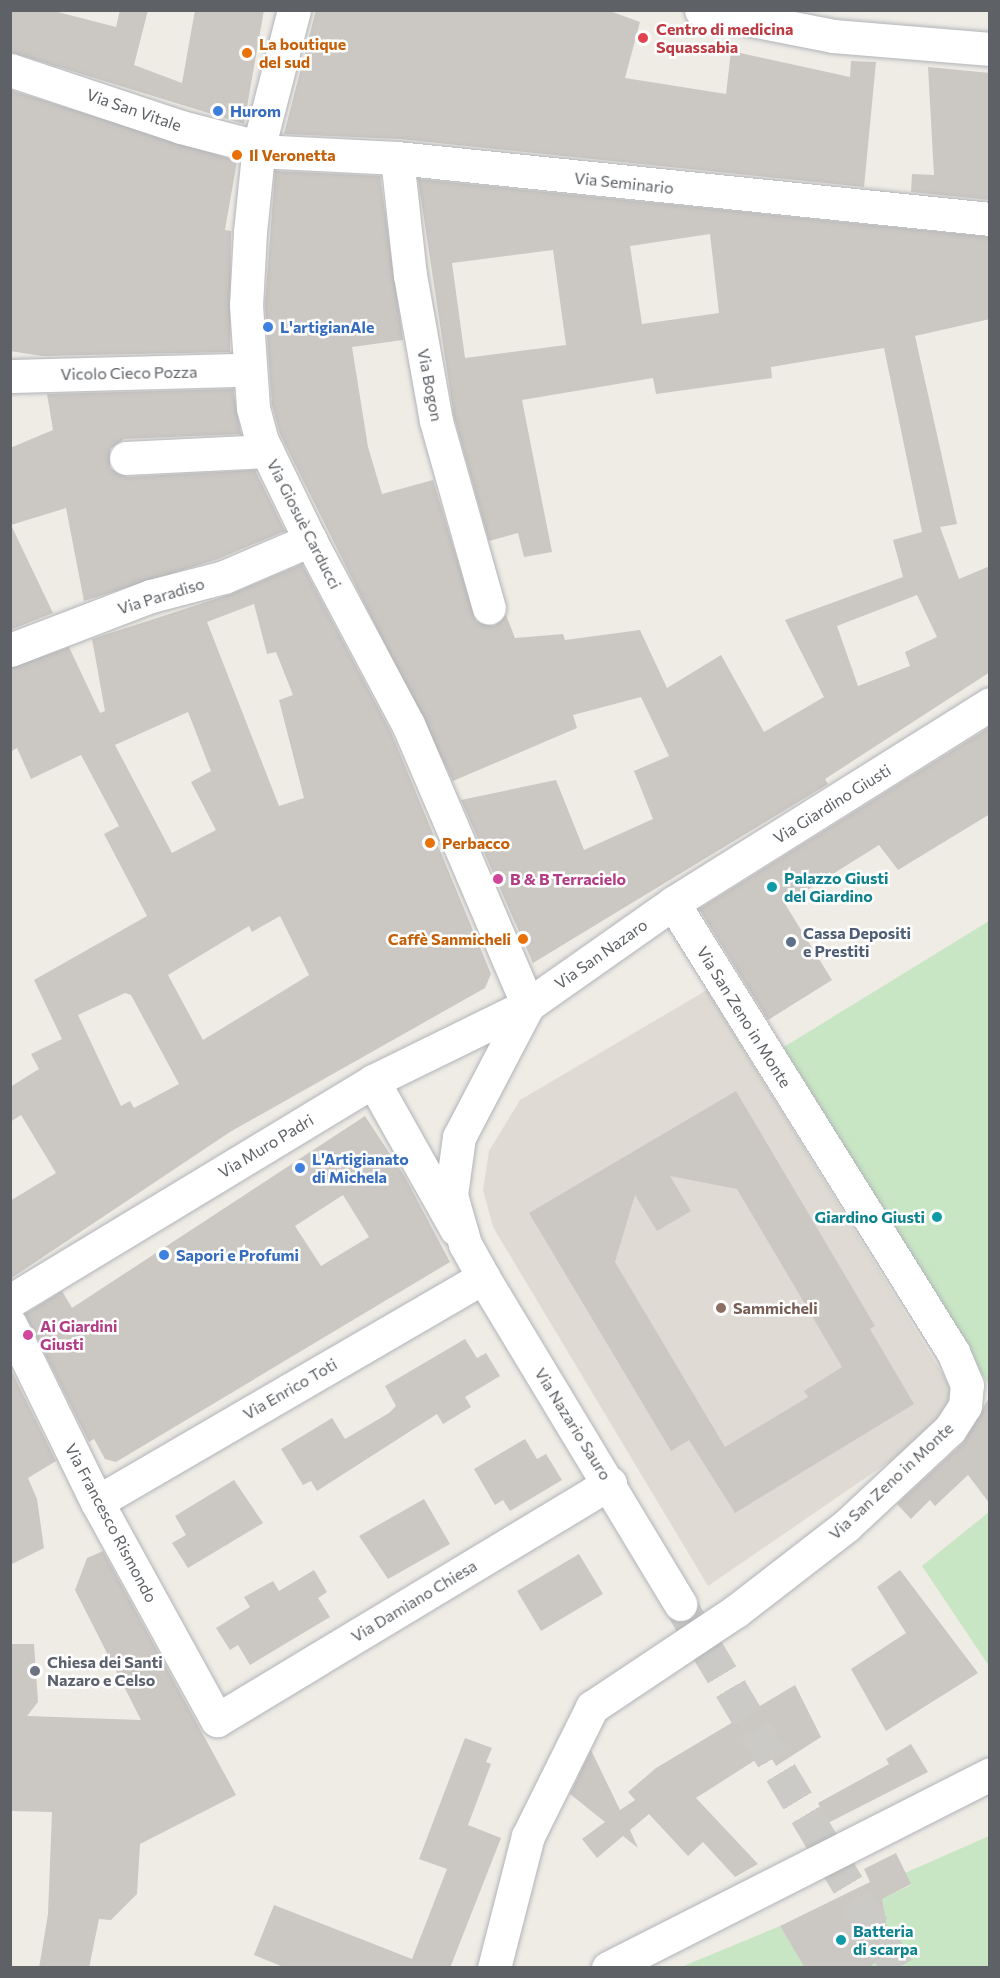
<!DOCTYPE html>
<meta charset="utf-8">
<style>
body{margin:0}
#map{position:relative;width:1000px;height:1978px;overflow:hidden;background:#efece6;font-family:Commissioner,sans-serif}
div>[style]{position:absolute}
.education>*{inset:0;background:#dfdbd4}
.green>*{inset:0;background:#c8e5c4}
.building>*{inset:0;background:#cbc7c3}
.secondary-tunnel>*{height:33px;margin-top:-16.5px;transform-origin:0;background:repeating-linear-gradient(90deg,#cbcac6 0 33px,transparent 0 49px)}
.roads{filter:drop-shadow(0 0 2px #b1b4b8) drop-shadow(0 0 2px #b1b4b8)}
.street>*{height:33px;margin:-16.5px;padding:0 16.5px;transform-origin:16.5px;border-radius:16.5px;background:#fff}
.secondary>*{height:33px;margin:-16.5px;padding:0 16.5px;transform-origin:16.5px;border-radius:16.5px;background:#fff}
.dots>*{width:16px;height:16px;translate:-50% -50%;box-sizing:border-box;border:3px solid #fff;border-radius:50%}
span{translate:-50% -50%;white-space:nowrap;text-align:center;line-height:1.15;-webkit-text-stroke:5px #fff;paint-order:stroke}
.health-label{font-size:16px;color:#be3a42;font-weight:700}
.left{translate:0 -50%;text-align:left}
.food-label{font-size:16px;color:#c56008;font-weight:700}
.right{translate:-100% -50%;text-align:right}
.street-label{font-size:16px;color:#5e6266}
.shop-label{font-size:16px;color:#366cbe;font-weight:700}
.culture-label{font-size:16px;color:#0d838f;font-weight:700}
.hotel-label{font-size:16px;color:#b23c85;font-weight:700}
.service-label{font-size:16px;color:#4e5e75;font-weight:700}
.education-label{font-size:16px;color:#785e54;font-weight:700}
.worship-label{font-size:16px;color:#5b616d;font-weight:700}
.frame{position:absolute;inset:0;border:12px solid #5e6266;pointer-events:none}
</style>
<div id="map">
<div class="education">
<div style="clip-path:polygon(707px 990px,951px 1388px,947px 1418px,931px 1433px,708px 1586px,493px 1227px,483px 1190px,489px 1151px,520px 1100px)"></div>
</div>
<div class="green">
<div style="clip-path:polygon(989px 921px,989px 1385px,779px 1050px)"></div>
<div style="clip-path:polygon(989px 1512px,989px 1666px,922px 1566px)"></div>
<div style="clip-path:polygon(989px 1836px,989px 1967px,869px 1968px,888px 1934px,879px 1900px,911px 1885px,905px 1873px)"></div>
<div style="clip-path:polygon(780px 1926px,805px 1967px,681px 1967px)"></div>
</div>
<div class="building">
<div style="clip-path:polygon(10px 10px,50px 10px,116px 27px,120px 10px,148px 10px,134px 65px,182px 83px,195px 10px,264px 10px,244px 124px,10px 52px)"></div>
<div style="clip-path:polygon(316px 10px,607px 10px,640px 22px,625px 78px,726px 94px,731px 51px,850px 77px,851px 61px,876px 62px,864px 187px,399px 139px,284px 134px)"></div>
<div style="clip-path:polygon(928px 67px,990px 73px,990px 200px,911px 192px,912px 174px,934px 175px)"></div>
<div style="clip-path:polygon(10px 90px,237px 161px,225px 230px,231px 231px,230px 352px,42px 356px,10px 351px)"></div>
<div style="clip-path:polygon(evenodd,275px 171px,380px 176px,403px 340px,352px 347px,368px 447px,382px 494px,433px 480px,476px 621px,494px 626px,506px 615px,515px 638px,563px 634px,565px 640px,640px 630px,667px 688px,721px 655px,764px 732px,824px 697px,785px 620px,903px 577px,893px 540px,929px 530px,922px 532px,884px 348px,771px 367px,772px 378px,656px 394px,653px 378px,522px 400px,552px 552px,524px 557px,518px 533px,489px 541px,454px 417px,418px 179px,990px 237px,990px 319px,915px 336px,957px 524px,940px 527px,959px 579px,990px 566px,990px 672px,825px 779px,828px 784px,533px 963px,461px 800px,556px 780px,584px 850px,653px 819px,634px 771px,669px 756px,641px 697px,573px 715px,577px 728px,453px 781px,280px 434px,272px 405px,265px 305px,275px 171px,710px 234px,719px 313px,642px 324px,630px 246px,710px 234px,275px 171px,553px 250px,566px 345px,465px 358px,452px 263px,553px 250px,275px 171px,917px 595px,937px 637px,905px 652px,910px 666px,858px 686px,837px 626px,917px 595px)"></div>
<div style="clip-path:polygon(233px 389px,241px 434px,124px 439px,110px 449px,110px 468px,127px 477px,255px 470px,285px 531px,218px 559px,84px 601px,66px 508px,11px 525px,53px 613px,10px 630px,10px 448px,53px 430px,47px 394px)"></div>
<div style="clip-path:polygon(evenodd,302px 564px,391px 732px,491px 974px,485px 988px,230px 1132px,10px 1279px,10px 1201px,56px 1173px,21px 1115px,10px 1122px,10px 1087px,39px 1069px,31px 1054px,62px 1039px,34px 980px,147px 916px,104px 834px,119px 826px,81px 755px,31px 779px,17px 748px,10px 752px,10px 668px,69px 647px,100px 713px,105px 711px,92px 639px,231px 594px,302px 564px,254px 604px,267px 654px,276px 652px,293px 695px,279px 700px,304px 798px,279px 806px,207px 622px,254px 604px,302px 564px,188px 712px,211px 771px,191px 782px,216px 830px,172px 853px,115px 745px,188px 712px,302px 564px,280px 916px,309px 975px,203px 1040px,168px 975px,249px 926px,252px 932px,280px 916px,302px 564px,125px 993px,131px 995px,179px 1084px,134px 1108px,130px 1101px,121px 1106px,78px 1015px,125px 993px)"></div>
<div style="clip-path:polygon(990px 727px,990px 814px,898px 870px,879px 845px,785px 904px,832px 980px,768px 1020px,699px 909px)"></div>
<div style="clip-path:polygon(evenodd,736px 1091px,875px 1326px,870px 1329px,914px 1404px,735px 1513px,689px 1440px,671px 1451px,529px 1213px,736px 1091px,670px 1176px,737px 1189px,842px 1367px,804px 1391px,808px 1397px,725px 1447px,615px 1262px,635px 1195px,657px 1231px,691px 1211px,670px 1176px)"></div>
<div style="clip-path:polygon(evenodd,365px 1116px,405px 1177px,450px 1262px,116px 1462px,105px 1459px,94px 1439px,89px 1442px,25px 1314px,62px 1291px,72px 1308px,365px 1116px,343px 1195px,369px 1237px,321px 1266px,295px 1226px,343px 1195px)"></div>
<div style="clip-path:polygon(465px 1339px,477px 1358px,486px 1353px,500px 1376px,465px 1397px,471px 1407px,443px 1424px,437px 1414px,317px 1491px,311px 1481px,303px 1485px,281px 1449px,332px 1418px,345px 1439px,389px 1413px,396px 1406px,385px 1386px)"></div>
<div style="clip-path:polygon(10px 1368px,56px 1461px,28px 1478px,37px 1499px,44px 1548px,10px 1565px)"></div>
<div style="clip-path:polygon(990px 1396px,990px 1504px,968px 1475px,935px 1506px,930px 1500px,911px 1519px,897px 1504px,963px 1443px)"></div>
<div style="clip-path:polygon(525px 1439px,537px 1459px,546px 1454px,562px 1480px,510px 1511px,503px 1500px,495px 1505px,474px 1469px)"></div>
<div style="clip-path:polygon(234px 1480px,263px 1523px,188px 1568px,172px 1543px,186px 1535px,175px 1516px)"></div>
<div style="clip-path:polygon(424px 1499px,450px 1544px,388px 1579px,359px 1536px)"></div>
<div style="clip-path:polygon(103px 1551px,236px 1795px,140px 1844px,137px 1894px,111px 1920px,99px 1919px,89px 1968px,39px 1968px,48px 1914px,52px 1812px,10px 1811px,10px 1644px,34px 1644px,38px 1702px,27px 1716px,141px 1720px,75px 1590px,87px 1558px)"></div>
<div style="clip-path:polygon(579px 1554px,603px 1594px,541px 1631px,517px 1591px)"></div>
<div style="clip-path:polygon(314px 1570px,327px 1592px,318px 1598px,330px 1617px,250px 1665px,238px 1645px,230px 1650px,216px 1628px,250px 1607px,244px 1597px,273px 1581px,279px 1591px)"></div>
<div style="clip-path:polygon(900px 1570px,978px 1673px,886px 1731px,851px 1669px,906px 1633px,877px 1587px)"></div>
<div style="clip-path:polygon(795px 1685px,821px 1737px,776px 1766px,768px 1752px,696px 1798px,758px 1864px,735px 1877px,703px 1842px,688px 1856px,649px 1814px,630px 1830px,638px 1848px,623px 1836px,597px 1858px,582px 1839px,605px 1822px,570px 1794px,591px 1750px,620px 1810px,635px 1800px,628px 1792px,656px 1768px)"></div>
<div style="clip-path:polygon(465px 1738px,492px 1748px,486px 1762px,491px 1764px,468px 1825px,501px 1838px,450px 1968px,286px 1968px,254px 1955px,274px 1905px,412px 1959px,447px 1869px,419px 1859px)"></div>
<div style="clip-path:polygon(911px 1744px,928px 1772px,828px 1823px,818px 1803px,889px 1764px,886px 1759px)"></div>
<div style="clip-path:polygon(896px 1853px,911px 1884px,882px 1899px,888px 1934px,876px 1961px,869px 1968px,805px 1968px,780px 1926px,870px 1882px,864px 1869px)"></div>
</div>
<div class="secondary-tunnel">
<div style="left:680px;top:1604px;width:424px;rotate:59.1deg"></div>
</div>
<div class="roads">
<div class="street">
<div style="left:10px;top:70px;width:180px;rotate:18.4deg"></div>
<div style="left:181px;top:127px;width:99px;rotate:14.6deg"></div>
<div style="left:277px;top:152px;width:120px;rotate:2.9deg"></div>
<div style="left:397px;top:158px;width:596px;rotate:5.87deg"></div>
<div style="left:397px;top:158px;width:118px;rotate:83.7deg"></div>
<div style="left:410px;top:275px;width:148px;rotate:79.9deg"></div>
<div style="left:436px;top:421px;width:194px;rotate:74.2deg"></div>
<div style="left:10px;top:376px;width:237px;rotate:-1.5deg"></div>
<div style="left:126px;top:458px;width:141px;rotate:-2.8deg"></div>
<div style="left:10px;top:650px;width:151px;rotate:-21deg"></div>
<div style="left:151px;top:596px;width:75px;rotate:-14.6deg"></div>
<div style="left:224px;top:577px;width:94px;rotate:-23.3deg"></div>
<div style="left:373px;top:1081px;width:170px;rotate:60.7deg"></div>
<div style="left:10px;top:1324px;width:198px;rotate:64deg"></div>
<div style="left:97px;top:1502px;width:249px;rotate:61.2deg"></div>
<div style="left:217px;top:1720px;width:459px;rotate:-31.1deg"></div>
<div style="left:97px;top:1502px;width:447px;rotate:-30.2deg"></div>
<div style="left:494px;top:1968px;width:136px;rotate:-75.6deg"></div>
<div style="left:528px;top:1836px;width:144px;rotate:-63.6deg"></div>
<div style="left:592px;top:1707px;width:173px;rotate:-33.7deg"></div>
<div style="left:736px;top:1611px;width:139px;rotate:-37.7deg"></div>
<div style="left:846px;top:1526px;width:142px;rotate:-43deg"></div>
<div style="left:950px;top:1429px;width:27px;rotate:-57deg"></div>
<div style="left:965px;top:1406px;width:21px;rotate:-85deg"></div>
<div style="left:967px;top:1385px;width:36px;rotate:-113deg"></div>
<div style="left:953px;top:1352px;width:529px;rotate:-121.95deg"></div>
<div style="left:608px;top:1968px;width:428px;rotate:-26.9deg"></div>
</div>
<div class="secondary">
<div style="left:294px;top:10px;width:139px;rotate:104.5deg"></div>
<div style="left:259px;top:145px;width:87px;rotate:95.9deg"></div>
<div style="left:250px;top:232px;width:73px;rotate:93.1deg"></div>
<div style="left:246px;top:305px;width:103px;rotate:86.1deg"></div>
<div style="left:253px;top:408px;width:34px;rotate:75deg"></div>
<div style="left:262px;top:441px;width:110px;rotate:64.1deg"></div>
<div style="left:310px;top:540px;width:208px;rotate:62deg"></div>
<div style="left:408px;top:724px;width:306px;rotate:66.9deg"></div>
<div style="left:701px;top:10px;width:135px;rotate:11.1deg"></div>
<div style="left:833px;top:36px;width:158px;rotate:4.7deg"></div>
<div style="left:528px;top:1005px;width:149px;rotate:117.6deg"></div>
<div style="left:459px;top:1137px;width:59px;rotate:97.9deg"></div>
<div style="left:451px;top:1195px;width:51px;rotate:74.1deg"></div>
<div style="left:465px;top:1244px;width:38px;rotate:61deg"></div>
<div style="left:483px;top:1277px;width:382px;rotate:58.9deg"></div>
<div style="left:10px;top:1301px;width:424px;rotate:-31.2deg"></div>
<div style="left:373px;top:1081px;width:173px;rotate:-26.1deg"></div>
<div style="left:528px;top:1005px;width:177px;rotate:-35.1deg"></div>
<div style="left:673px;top:903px;width:374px;rotate:-32.1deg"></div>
</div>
</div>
<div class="dots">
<div style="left:643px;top:38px;background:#e0444e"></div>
<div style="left:247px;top:53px;background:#e8710a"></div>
<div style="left:218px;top:111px;background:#3f7fe0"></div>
<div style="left:237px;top:155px;background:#e8710a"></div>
<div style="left:268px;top:327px;background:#3f7fe0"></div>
<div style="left:430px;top:843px;background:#e8710a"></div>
<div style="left:498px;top:879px;background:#d1479c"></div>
<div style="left:772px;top:887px;background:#0f9aa8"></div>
<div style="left:523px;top:939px;background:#e8710a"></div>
<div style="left:791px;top:942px;background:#5c6f8a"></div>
<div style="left:300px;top:1168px;background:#3f7fe0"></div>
<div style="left:937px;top:1217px;background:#0f9aa8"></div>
<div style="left:164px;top:1255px;background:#3f7fe0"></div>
<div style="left:721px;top:1308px;background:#8d6e63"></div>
<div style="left:28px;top:1335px;background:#d1479c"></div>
<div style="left:35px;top:1671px;background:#6b7280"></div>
<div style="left:841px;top:1940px;background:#0f9aa8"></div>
</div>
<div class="health-label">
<span class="left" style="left:656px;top:38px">Centro di medicina<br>Squassabia</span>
</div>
<div class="food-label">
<span class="left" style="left:259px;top:53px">La boutique<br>del sud</span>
<span class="left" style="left:249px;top:155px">Il Veronetta</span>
<span class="left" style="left:442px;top:843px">Perbacco</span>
<span class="right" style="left:511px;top:939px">Caffè Sanmicheli</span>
</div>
<div class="street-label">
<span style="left:134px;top:110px;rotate:19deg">Via San Vitale</span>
<span style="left:624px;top:183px;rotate:6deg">Via Seminario</span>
<span style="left:129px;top:373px;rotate:-1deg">Vicolo Cieco Pozza</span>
<span style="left:430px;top:385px;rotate:79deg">Via Bogon</span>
<span style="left:304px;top:524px;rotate:63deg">Via Giosuè Carducci</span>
<span style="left:161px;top:596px;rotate:-17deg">Via Paradiso</span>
<span style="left:832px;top:804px;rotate:-32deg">Via Giardino Giusti</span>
<span style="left:601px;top:954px;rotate:-35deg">Via San Nazaro</span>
<span style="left:744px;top:1017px;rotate:58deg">Via San Zeno in Monte</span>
<span style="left:266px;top:1146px;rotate:-31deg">Via Muro Padri</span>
<span style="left:290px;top:1389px;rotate:-30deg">Via Enrico Toti</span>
<span style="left:573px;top:1424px;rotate:58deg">Via Nazario Sauro</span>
<span style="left:891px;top:1481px;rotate:-43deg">Via San Zeno in Monte</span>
<span style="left:111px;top:1523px;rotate:62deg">Via Francesco Rismondo</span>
<span style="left:414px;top:1601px;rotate:-31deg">Via Damiano Chiesa</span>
</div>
<div class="shop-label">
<span class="left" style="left:230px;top:111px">Hurom</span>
<span class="left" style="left:280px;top:327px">L'artigianAle</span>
<span class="left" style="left:312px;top:1168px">L'Artigianato<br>di Michela</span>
<span class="left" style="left:176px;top:1255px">Sapori e Profumi</span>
</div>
<div class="culture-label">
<span class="left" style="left:784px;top:887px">Palazzo Giusti<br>del Giardino</span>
<span class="right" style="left:925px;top:1217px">Giardino Giusti</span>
<span class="left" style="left:853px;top:1940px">Batteria<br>di scarpa</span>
</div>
<div class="hotel-label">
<span class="left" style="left:510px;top:879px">B &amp; B Terracielo</span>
<span class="left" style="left:40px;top:1335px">Ai Giardini<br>Giusti</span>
</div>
<div class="service-label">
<span class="left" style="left:803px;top:942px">Cassa Depositi<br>e Prestiti</span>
</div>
<div class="education-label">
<span class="left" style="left:733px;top:1308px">Sammicheli</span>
</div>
<div class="worship-label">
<span class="left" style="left:47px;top:1671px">Chiesa dei Santi<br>Nazaro e Celso</span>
</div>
<div class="frame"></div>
</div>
